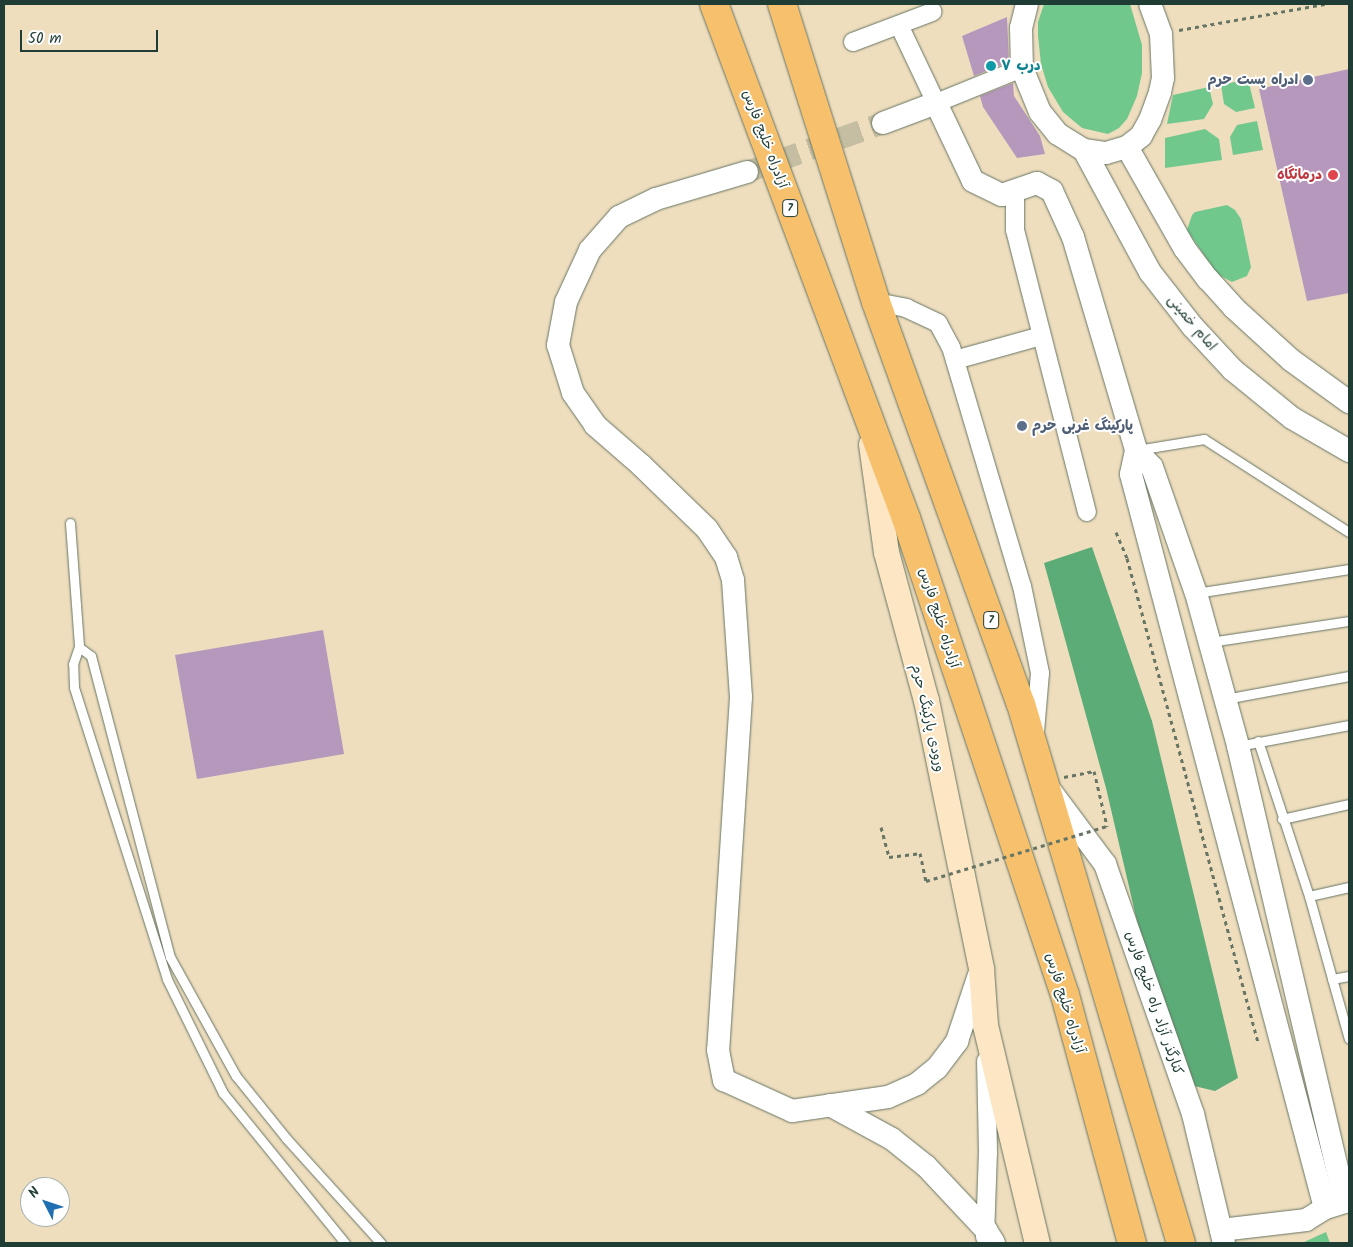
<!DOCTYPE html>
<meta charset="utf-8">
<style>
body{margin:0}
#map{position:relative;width:1353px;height:1247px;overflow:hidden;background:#eedebe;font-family:Kalam,"Playpen Sans Arabic",sans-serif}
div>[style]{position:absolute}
.green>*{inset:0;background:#71c88d}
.forest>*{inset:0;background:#5cac78}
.building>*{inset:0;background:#b798bd}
.tertiary-tunnel>*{height:22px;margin-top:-11px;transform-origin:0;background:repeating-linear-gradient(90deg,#c5bea2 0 22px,transparent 0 33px)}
.path>*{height:3px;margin-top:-1.5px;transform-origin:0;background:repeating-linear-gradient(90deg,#677564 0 4px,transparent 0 8px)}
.roads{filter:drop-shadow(0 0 1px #677564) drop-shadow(0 0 1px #677564)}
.service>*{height:9px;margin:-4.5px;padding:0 4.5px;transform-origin:4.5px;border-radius:4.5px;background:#fff}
.minor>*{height:18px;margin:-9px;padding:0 9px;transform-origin:9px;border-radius:9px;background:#fff}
.tertiary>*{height:22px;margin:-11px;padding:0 11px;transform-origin:11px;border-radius:11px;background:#fff}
.secondary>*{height:25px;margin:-12.5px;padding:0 12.5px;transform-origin:12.5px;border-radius:12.5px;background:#fce6c4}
.motorway>*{height:28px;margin:-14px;padding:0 14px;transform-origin:14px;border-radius:14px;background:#f7c06c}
.path-bridge>*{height:3px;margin-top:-1.5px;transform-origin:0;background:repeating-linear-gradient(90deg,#677564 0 4px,transparent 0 8px)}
.dots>*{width:14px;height:14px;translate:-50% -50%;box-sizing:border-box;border:2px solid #fff;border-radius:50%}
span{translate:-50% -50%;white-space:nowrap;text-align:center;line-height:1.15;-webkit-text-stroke:4px #fff;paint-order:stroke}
.shield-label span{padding:1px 4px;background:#fff;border:1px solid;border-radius:4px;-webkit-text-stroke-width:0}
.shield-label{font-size:12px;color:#1f3d34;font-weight:700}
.culture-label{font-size:14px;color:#0d838f;font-weight:700}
.left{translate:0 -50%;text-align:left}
.service-label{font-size:14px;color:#4e5e75;font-weight:700}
.right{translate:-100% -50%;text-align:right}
.street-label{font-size:14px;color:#1f3d34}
.health-label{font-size:14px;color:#be3a42;font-weight:700}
.frame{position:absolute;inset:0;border:5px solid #1f3d34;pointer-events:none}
.north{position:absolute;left:20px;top:1177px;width:50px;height:50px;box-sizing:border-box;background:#fff;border:1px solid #a5b1ae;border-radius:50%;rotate:311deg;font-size:14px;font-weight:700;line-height:20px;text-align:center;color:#1f3d34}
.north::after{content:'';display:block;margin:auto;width:18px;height:22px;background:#1f6fb2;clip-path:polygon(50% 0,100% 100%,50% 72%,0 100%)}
.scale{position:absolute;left:20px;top:30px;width:138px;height:22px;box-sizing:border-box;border:2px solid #1f3d34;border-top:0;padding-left:6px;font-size:15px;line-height:18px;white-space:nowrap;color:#1f3d34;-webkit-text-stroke:4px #fff;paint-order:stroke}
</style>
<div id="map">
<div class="green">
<div style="clip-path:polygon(1044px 4px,1130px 4px,1142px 45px,1142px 73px,1137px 96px,1127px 119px,1119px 128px,1108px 134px,1082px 128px,1063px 112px,1048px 87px,1041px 64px,1038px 36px,1038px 22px)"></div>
<div style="clip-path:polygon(1248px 79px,1255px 108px,1236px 112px,1224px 104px,1221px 85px)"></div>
<div style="clip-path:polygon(1209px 87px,1213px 104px,1204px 119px,1167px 124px,1173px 95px)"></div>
<div style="clip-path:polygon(1257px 121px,1263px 150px,1233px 155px,1230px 137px,1237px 125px)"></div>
<div style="clip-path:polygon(1205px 129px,1219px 139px,1222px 160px,1165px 168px,1165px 138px)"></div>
<div style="clip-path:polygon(1227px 205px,1235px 210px,1241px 219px,1251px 267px,1247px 276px,1232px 282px,1217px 274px,1187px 230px,1192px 215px,1195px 212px)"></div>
<div style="clip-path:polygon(1326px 1232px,1330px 1243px,1302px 1243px)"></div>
</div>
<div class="forest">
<div style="clip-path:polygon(1092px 547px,1152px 721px,1238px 1078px,1215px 1091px,1190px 1085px,1156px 1003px,1106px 788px,1044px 563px)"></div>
</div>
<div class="building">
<div style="clip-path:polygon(1007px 17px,1009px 62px,974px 76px,962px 36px)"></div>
<div style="clip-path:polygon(1349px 69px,1349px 293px,1307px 301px,1259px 89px)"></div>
<div style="clip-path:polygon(1013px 83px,1014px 96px,1040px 136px,1045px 154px,1017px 158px,983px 107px,980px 96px)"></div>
<div style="clip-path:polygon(323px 630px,344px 754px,197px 779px,175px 655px)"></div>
</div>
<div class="tertiary-tunnel">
<div style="left:747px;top:172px;width:145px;rotate:-19.8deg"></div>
</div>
<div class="path">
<div style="left:1179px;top:30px;width:148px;rotate:-10.1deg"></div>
<div style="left:1116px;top:532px;width:28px;rotate:67deg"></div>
<div style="left:1127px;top:558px;width:501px;rotate:74.86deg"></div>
<div style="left:1064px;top:777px;width:31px;rotate:-11deg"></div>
<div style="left:1094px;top:771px;width:57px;rotate:76.7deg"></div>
<div style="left:881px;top:827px;width:31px;rotate:75deg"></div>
<div style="left:889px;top:857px;width:31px;rotate:-7deg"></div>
<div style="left:920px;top:853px;width:29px;rotate:78deg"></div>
</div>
<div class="roads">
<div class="service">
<div style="left:1137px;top:450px;width:68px;rotate:-9.3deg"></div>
<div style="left:1204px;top:439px;width:172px;rotate:32.7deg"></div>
<div style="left:70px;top:523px;width:124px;rotate:85.8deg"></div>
<div style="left:1196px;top:593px;width:155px;rotate:-8.9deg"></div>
<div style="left:1210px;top:642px;width:141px;rotate:-8.6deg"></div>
<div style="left:1225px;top:699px;width:126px;rotate:-10.5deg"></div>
<div style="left:1258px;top:741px;width:163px;rotate:71.8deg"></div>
<div style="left:1309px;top:896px;width:148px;rotate:74.4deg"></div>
<div style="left:1238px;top:746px;width:113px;rotate:-10.7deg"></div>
<div style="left:1282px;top:819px;width:69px;rotate:-12.6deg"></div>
<div style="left:1309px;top:896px;width:41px;rotate:-12.7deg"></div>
<div style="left:1332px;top:979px;width:17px;rotate:-10deg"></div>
<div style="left:345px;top:1243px;width:193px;rotate:-129.1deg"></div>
<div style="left:223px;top:1093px;width:127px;rotate:-116.2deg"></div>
<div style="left:167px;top:979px;width:306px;rotate:-107.7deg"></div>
<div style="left:74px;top:687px;width:23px;rotate:-92deg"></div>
<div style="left:73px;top:664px;width:18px;rotate:-71deg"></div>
<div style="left:79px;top:647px;width:15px;rotate:37deg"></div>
<div style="left:91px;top:656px;width:311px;rotate:75.3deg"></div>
<div style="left:170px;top:957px;width:136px;rotate:61deg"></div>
<div style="left:236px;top:1076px;width:80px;rotate:51.1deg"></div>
<div style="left:286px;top:1138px;width:142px;rotate:47.9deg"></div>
</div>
<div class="minor">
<div style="left:899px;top:25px;width:86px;rotate:64.6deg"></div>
<div style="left:936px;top:103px;width:93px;rotate:-22.1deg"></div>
<div style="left:853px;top:42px;width:85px;rotate:-20.8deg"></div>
<div style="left:1015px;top:189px;width:41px;rotate:90deg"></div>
<div style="left:1015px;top:230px;width:291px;rotate:75.7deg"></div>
<div style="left:876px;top:302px;width:31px;rotate:11deg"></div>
<div style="left:906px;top:308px;width:35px;rotate:25deg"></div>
<div style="left:938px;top:323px;width:27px;rotate:62deg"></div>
<div style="left:951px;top:347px;width:249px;rotate:73.5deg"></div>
<div style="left:1022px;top:586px;width:89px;rotate:78.3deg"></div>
<div style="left:1040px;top:673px;width:58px;rotate:94.9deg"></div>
<div style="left:955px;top:360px;width:89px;rotate:-15.6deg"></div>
<div style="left:985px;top:1237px;width:84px;rotate:-88deg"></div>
<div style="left:988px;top:1153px;width:92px;rotate:-91.2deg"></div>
</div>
<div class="tertiary">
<div style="left:1027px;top:4px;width:25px;rotate:104deg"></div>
<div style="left:1021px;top:28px;width:40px;rotate:88.6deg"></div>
<div style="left:1022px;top:68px;width:48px;rotate:67.8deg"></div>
<div style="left:1040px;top:112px;width:28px;rotate:51deg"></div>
<div style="left:1058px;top:134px;width:31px;rotate:32deg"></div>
<div style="left:1084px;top:150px;width:22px;rotate:8deg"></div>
<div style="left:1106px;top:153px;width:22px;rotate:-16deg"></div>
<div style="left:1127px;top:147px;width:18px;rotate:-38deg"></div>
<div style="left:1141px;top:136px;width:18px;rotate:-61deg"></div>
<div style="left:1150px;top:120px;width:30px;rotate:-70deg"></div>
<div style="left:1160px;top:92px;width:14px;rotate:-78deg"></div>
<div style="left:1163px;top:78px;width:44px;rotate:-92.6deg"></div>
<div style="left:1161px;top:34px;width:32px;rotate:-110deg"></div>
<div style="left:883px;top:123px;width:57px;rotate:-20.7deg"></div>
<div style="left:936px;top:103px;width:86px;rotate:64.6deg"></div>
<div style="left:973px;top:181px;width:32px;rotate:26deg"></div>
<div style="left:1002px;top:195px;width:37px;rotate:-19deg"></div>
<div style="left:1037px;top:183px;width:17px;rotate:28deg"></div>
<div style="left:1052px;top:191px;width:51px;rotate:65.5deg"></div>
<div style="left:1073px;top:237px;width:222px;rotate:73.5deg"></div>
<div style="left:1136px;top:450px;width:23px;rotate:47deg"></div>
<div style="left:1152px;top:467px;width:133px;rotate:70.8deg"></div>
<div style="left:1196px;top:593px;width:159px;rotate:74.6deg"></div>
<div style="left:1238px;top:746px;width:468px;rotate:76.8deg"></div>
<div style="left:1345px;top:1202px;width:21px;rotate:163deg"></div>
<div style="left:1325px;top:1208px;width:759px;rotate:-104.81deg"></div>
<div style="left:1131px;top:474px;width:25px;rotate:-78deg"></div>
<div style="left:1127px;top:147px;width:117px;rotate:60.4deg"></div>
<div style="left:1185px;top:249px;width:38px;rotate:53deg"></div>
<div style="left:1208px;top:279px;width:39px;rotate:48deg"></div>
<div style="left:1234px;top:308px;width:77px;rotate:42.4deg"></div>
<div style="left:1291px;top:360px;width:72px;rotate:35.9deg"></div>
<div style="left:1084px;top:150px;width:139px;rotate:61.6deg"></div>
<div style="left:1150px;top:272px;width:70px;rotate:52deg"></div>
<div style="left:1193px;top:327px;width:59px;rotate:47.1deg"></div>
<div style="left:1233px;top:370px;width:76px;rotate:39.1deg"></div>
<div style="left:1292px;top:418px;width:66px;rotate:30.1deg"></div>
<div style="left:747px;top:172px;width:95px;rotate:163.5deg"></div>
<div style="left:656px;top:199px;width:41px;rotate:154.1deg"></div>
<div style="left:619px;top:217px;width:44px;rotate:131.3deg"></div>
<div style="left:590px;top:250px;width:57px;rotate:114.8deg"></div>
<div style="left:566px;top:302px;width:44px;rotate:100.5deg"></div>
<div style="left:558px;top:345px;width:50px;rotate:72.6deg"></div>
<div style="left:573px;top:393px;width:39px;rotate:55deg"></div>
<div style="left:595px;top:425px;width:61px;rotate:41deg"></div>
<div style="left:641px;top:465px;width:92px;rotate:44.1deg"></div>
<div style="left:707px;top:529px;width:34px;rotate:56deg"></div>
<div style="left:726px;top:557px;width:24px;rotate:73deg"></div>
<div style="left:733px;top:580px;width:117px;rotate:86.1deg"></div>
<div style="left:741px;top:697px;width:354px;rotate:93.7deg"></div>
<div style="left:718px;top:1050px;width:31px;rotate:79deg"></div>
<div style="left:724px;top:1080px;width:75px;rotate:24.5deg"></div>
<div style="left:792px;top:1111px;width:97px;rotate:-8.3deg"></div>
<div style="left:888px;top:1097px;width:32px;rotate:-24deg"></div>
<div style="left:917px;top:1084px;width:26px;rotate:-39deg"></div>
<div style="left:937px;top:1068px;width:34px;rotate:-53deg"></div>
<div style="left:957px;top:1041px;width:73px;rotate:-71.6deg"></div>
<div style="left:1049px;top:789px;width:94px;rotate:53.3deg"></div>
<div style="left:1105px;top:864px;width:265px;rotate:70.6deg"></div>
<div style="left:1193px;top:1114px;width:133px;rotate:76.5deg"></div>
<div style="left:830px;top:1105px;width:71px;rotate:28.7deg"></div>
<div style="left:892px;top:1139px;width:43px;rotate:38.5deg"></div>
<div style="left:926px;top:1166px;width:88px;rotate:46.8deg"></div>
<div style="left:986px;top:1230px;width:15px;rotate:58deg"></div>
<div style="left:1221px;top:1230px;width:86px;rotate:-6.7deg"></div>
<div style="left:1306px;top:1220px;width:22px;rotate:-32deg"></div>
</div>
<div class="secondary">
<div style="left:871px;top:444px;width:109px;rotate:82.1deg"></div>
<div style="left:886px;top:552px;width:153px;rotate:74.9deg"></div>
<div style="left:926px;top:700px;width:275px;rotate:78.4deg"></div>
<div style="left:981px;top:969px;width:56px;rotate:85.9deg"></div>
<div style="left:985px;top:1025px;width:224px;rotate:76.6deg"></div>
</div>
<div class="motorway">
<div style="left:714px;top:4px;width:549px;rotate:69.52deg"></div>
<div style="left:906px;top:518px;width:503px;rotate:71.57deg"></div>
<div style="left:1065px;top:995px;width:257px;rotate:74.9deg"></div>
<div style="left:782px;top:4px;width:312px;rotate:72.5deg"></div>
<div style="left:876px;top:302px;width:427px;rotate:70.2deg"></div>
<div style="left:1021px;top:704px;width:562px;rotate:73.47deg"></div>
</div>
</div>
<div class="path-bridge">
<div style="left:926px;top:881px;width:189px;rotate:-16.9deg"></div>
</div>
<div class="dots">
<div style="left:991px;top:66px;background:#0f9aa8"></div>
<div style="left:1308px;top:80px;background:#5c6f8a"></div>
<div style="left:1333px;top:175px;background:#e0444e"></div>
<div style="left:1022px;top:426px;background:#5c6f8a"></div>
</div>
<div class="shield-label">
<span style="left:790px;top:208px">7</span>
<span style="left:991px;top:620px">7</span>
</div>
<div class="culture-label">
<span class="left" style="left:1001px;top:66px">درب ۷</span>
</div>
<div class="service-label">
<span class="right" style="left:1298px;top:80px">ادراه پست حرم</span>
<span class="left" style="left:1032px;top:426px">پارکینگ غربی حرم</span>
</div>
<div class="street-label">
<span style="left:765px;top:139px;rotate:69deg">آزادراه خلیج فارس</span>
<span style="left:1192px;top:323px;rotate:50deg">امام خمینی</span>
<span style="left:939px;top:618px;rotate:72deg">آزادراه خلیج فارس</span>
<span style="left:928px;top:718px;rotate:77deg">ورودی پارکینگ حرم</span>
<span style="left:1065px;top:1003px;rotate:73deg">آزادراه خلیج فارس</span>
<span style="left:1154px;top:1003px;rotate:71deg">کنارگذر آزاد راه خلیج فارس</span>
</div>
<div class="health-label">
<span class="right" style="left:1322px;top:175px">درمانگاه</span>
</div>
<div class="frame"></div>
<div class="north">N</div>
<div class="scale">50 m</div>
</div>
